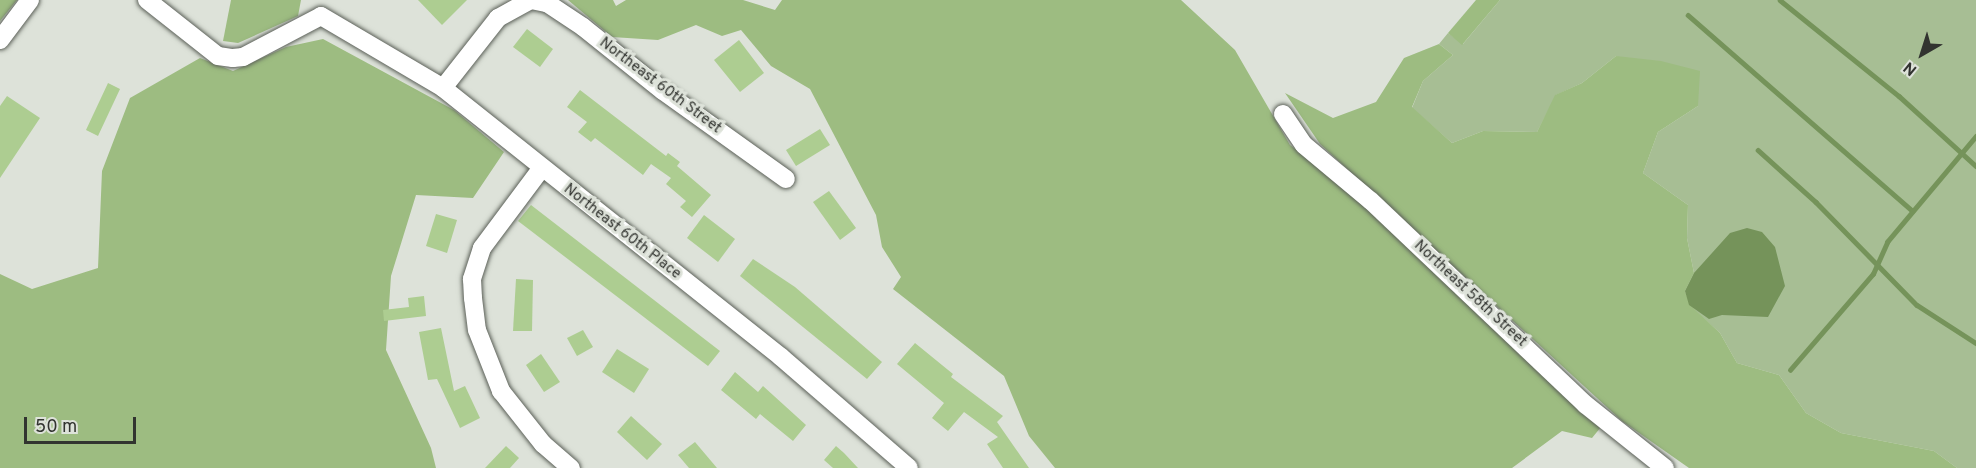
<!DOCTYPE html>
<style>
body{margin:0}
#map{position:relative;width:1976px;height:468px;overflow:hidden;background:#dde2d9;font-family:Overpass,sans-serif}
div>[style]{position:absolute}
.green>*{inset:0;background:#a7be94}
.forest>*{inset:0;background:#9dbc81}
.water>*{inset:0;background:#75935a}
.stream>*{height:4.5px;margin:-2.25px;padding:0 2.25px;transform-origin:2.25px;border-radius:2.25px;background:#75935a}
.building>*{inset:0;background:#adcd91}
.roads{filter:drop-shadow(0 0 2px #5b6058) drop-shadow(0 0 2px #5b6058)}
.minor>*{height:18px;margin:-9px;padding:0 9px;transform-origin:9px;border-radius:9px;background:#fff}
span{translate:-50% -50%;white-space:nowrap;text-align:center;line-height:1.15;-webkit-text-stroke:6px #dde2d9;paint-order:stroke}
.street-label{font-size:15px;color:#323430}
.north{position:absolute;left:1892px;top:24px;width:60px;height:60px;-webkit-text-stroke:4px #dde2d9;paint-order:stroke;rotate:219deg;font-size:16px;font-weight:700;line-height:24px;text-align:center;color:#323430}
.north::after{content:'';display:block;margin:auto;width:21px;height:27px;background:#323430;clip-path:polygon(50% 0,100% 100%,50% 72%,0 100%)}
.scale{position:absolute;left:24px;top:417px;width:112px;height:27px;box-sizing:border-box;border:3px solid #323430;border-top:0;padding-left:8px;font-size:18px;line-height:21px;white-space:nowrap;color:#323430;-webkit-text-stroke:4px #dde2d9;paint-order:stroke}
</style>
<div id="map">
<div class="green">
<div style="clip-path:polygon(1500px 0,1976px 0,1976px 468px,1957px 468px,1934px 451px,1841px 433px,1806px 413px,1779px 375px,1737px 363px,1720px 333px,1689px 305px,1685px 291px,1694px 273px,1687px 238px,1688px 205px,1643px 173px,1658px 132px,1698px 106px,1616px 56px,1582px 83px,1556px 95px,1537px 132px,1483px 131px,1452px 143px,1412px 108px,1423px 81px,1453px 55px,1439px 44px,1448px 33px,1463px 44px)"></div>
</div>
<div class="forest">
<div style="clip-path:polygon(0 0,17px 0,0 21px)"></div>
<div style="clip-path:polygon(231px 0,301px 0,298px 16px,238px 43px,223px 41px)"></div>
<div style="clip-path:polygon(568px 0,613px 0,616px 6px,626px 0,743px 0,775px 10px,782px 0,1181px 0,1235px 50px,1290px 145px,1337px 180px,1601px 427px,1592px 438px,1562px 431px,1512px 468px,1055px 468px,1029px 436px,1004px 376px,893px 289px,901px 277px,882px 247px,876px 215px,810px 89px,771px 66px,741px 30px,722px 36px,696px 25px,658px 40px,612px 37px)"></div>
<div style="clip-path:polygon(1476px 0,1500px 0,1462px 45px,1448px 33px)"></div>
<div style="clip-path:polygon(323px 39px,454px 110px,504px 152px,473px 198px,416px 195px,391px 276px,386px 350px,431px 448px,436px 468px,0 468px,0 274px,32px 289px,98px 268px,102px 171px,130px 98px,200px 58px,233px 71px,286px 47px)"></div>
<div style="clip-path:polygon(1439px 44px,1453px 55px,1423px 81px,1412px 107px,1452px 143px,1483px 131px,1537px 132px,1555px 95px,1582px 83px,1616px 56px,1661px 61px,1700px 71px,1698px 106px,1658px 132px,1643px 173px,1688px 205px,1687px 238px,1694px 273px,1685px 291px,1690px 305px,1720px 333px,1737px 363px,1779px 375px,1806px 413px,1841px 433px,1934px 451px,1957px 468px,1689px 468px,1622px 421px,1320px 144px,1285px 93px,1333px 118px,1376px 102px,1404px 58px)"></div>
</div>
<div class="water">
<div style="clip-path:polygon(1747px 228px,1762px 232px,1775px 247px,1785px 286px,1768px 317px,1722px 315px,1709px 319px,1689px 305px,1685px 291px,1694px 273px,1730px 233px)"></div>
</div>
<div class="stream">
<div style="left:1780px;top:0;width:153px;rotate:38.9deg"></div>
<div style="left:1899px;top:96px;width:104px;rotate:42.3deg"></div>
<div style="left:1688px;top:15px;width:298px;rotate:41.1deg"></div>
<div style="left:1758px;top:150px;width:78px;rotate:41.9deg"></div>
<div style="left:1816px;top:202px;width:144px;rotate:45.6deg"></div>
<div style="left:1917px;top:305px;width:70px;rotate:32.8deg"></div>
<div style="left:1790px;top:370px;width:127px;rotate:-49.2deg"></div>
<div style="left:1873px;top:274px;width:35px;rotate:-66deg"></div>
<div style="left:1887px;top:242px;width:138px;rotate:-50deg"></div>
</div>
<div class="building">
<div style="clip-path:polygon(418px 0,467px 0,442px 25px)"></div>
<div style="clip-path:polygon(527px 29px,553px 49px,540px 67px,513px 47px)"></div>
<div style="clip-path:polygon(739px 40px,764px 73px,740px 92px,714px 60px)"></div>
<div style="clip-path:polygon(108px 83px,120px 89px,98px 136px,86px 130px)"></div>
<div style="clip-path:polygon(580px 90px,666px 156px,668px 153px,680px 162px,677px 166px,711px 195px,692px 217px,680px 207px,686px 201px,666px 184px,671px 178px,651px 164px,643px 175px,595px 138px,591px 142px,578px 132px,587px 122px,567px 107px)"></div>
<div style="clip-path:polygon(7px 96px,40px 118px,0 178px,0 106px)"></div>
<div style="clip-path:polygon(820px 129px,830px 145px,796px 166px,786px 150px)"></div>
<div style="clip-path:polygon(829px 191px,856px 228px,840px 240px,813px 202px)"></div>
<div style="clip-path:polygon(531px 205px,720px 351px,708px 366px,518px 221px)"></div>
<div style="clip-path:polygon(436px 214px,457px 220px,447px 253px,426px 246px)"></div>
<div style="clip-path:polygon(704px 215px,735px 239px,718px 262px,687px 238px)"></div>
<div style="clip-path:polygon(753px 259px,795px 287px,882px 362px,867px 379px,740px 276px)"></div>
<div style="clip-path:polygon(516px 279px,533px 280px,532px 331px,513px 331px)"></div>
<div style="clip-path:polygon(424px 296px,426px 316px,384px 321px,383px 310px,409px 307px,408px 298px)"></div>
<div style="clip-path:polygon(441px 328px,454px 391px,465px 386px,480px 418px,460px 428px,437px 379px,428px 380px,419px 332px)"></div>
<div style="clip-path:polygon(583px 330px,593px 347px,577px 356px,567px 338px)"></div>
<div style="clip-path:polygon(915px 343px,953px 374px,951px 377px,1003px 416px,997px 422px,1029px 468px,1003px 468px,987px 444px,998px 437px,964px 412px,948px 431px,932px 418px,944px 403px,897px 364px)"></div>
<div style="clip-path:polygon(617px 349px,649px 369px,634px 393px,602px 372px)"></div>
<div style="clip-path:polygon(541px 354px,560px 382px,544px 392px,526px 365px)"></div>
<div style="clip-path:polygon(735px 372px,758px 392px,763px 386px,806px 425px,793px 441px,760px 414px,756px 419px,721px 390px)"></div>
<div style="clip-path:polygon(631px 416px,662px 444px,647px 460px,617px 432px)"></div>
<div style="clip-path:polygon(695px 442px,717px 468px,689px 468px,678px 455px)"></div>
<div style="clip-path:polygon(506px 446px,519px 458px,510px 468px,485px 468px)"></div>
<div style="clip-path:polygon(836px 446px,844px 453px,858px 468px,833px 468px,824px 460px)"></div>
</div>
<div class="roads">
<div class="minor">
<div style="left:147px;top:0;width:90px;rotate:38.3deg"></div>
<div style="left:218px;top:56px;width:15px;rotate:8deg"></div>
<div style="left:233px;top:58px;width:10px;rotate:-6deg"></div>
<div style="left:243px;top:57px;width:88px;rotate:-27.7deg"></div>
<div style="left:531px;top:0;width:16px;rotate:11deg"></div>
<div style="left:547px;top:3px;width:43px;rotate:33.7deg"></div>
<div style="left:583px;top:27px;width:102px;rotate:38.7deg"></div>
<div style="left:663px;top:91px;width:151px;rotate:35.6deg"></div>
<div style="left:321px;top:16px;width:142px;rotate:30.5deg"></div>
<div style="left:443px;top:88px;width:432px;rotate:38.5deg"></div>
<div style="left:781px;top:357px;width:169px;rotate:40.9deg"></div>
<div style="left:0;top:40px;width:50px;rotate:-53.1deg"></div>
<div style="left:443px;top:88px;width:89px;rotate:-51.8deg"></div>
<div style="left:498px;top:18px;width:37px;rotate:-29deg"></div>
<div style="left:1283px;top:114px;width:37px;rotate:56deg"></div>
<div style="left:1304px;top:145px;width:87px;rotate:39.9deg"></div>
<div style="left:1371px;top:201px;width:296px;rotate:43.5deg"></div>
<div style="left:1586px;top:405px;width:101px;rotate:38.6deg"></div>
<div style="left:541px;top:169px;width:99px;rotate:126.8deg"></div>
<div style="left:482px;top:248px;width:33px;rotate:108deg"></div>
<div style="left:472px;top:279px;width:19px;rotate:87deg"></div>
<div style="left:473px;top:298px;width:32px;rotate:83deg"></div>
<div style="left:477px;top:330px;width:66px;rotate:68.5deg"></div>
<div style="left:501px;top:391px;width:68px;rotate:51.6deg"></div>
<div style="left:543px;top:444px;width:37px;rotate:41deg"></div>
</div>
</div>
<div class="street-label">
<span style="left:660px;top:86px;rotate:37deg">Northeast 60th Street</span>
<span style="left:622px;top:232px;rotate:38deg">Northeast 60th Place</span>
<span style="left:1470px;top:294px;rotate:43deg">Northeast 58th Street</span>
</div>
<div class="north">N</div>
<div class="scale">50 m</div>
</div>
